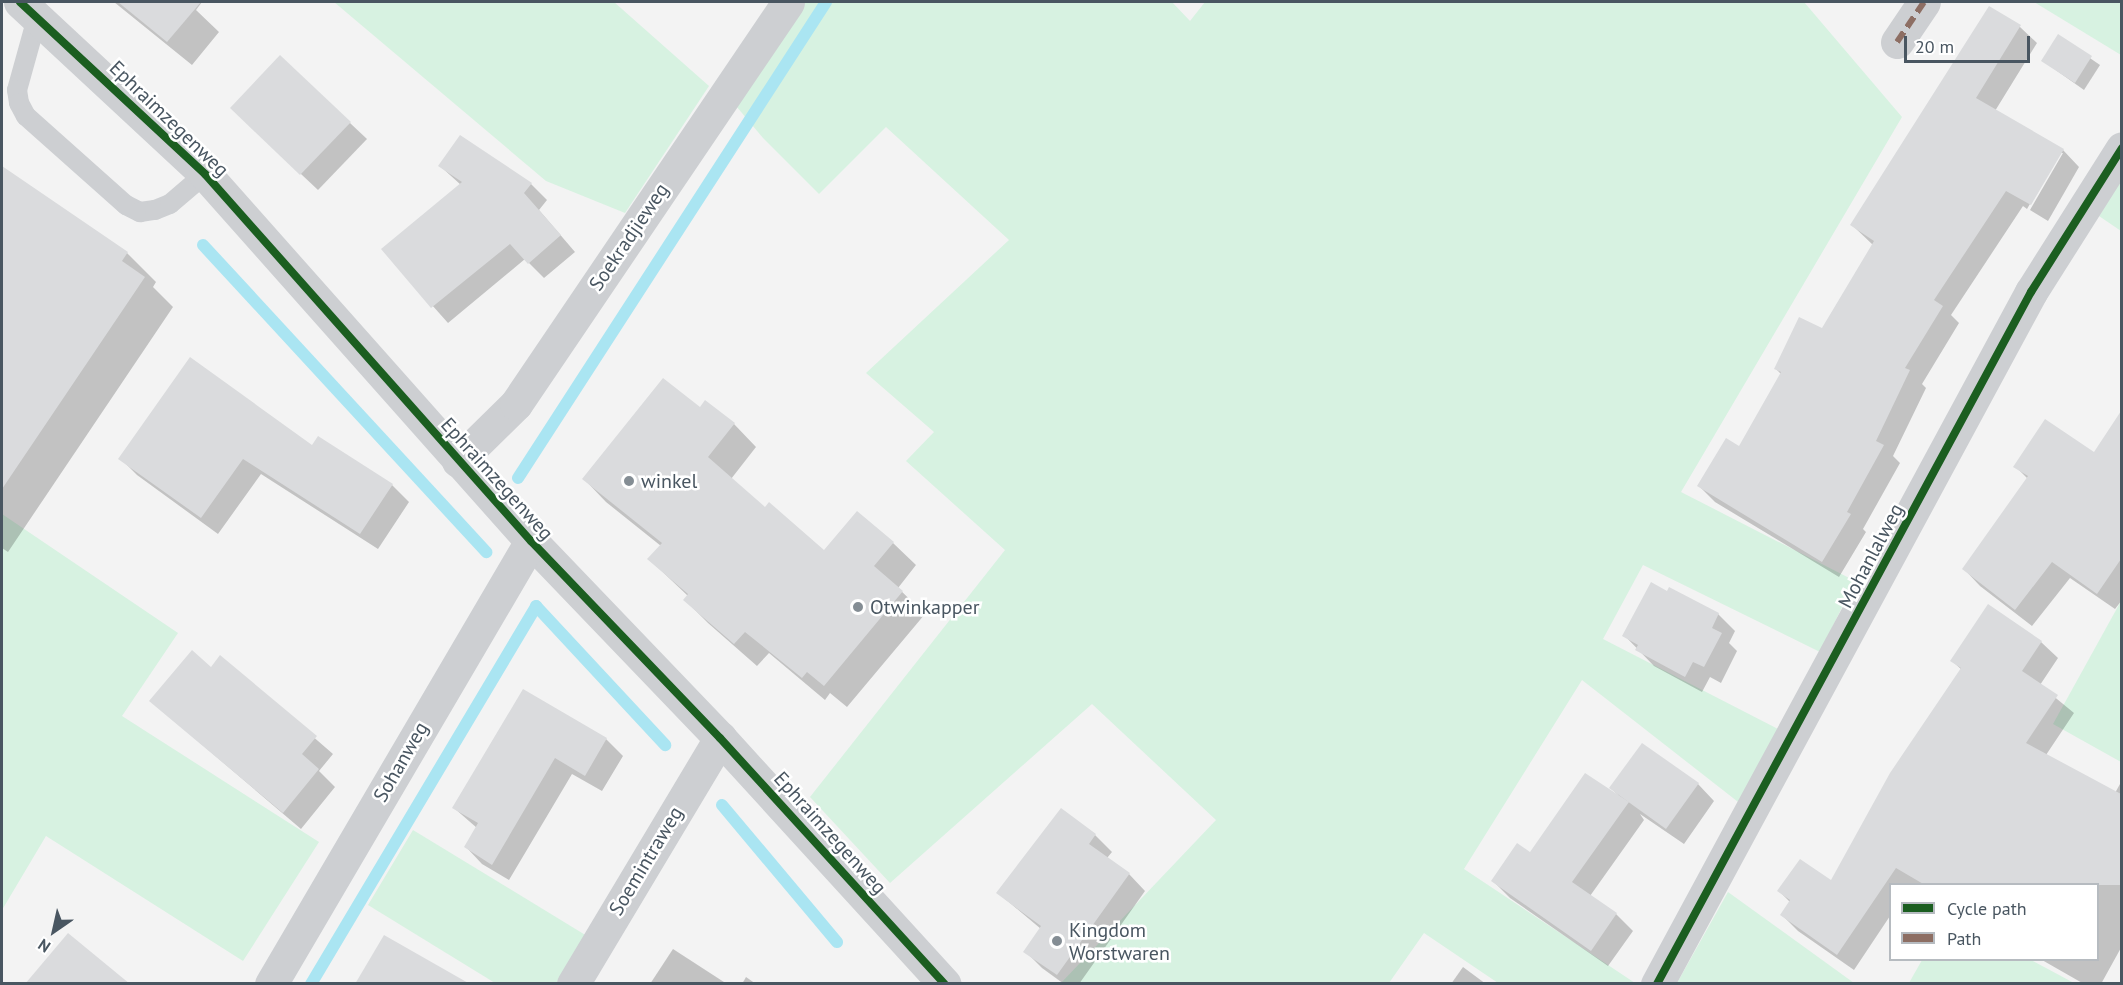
<!DOCTYPE html>
<style>
body{margin:0}
#map{position:relative;width:2123px;height:985px;overflow:hidden;background:#f3f3f3;font-family:"PT Sans",sans-serif}
div>[style]{position:absolute}
.green>*{inset:0;background:#d7f2e1}
.shadow>*{inset:0;background:#0003}
.stream>*{height:12px;margin:-6px;padding:0 6px;transform-origin:6px;border-radius:6px;background:#aae5f2}
.building>*{inset:0;background:#dadbdd}
.service>*{height:20px;margin:-10px;padding:0 10px;transform-origin:10px;border-radius:10px;background:#cdcfd2}
.minor>*{height:33px;margin:-16.5px;padding:0 16.5px;transform-origin:16.5px;border-radius:16.5px;background:#cdcfd2}
.quiet>*{height:6px;margin-top:-3px;transform-origin:0;background:repeating-linear-gradient(90deg,#8d6e63 0 12px,transparent 0 18px)}
.cycleway>*{height:8px;margin:-4px;padding:0 4px;transform-origin:4px;border-radius:4px;background:#1b5e20}
.dots>*{width:16px;height:16px;translate:-50% -50%;box-sizing:border-box;border:3px solid #fff;border-radius:50%}
span{translate:-50% -50%;white-space:nowrap;text-align:center;line-height:1.15;-webkit-text-stroke:5px #fff;paint-order:stroke}
.street-label{font-size:20px;color:#495661}
.poi-label{font-size:20px;color:#495661}
.left{translate:0 -50%;text-align:left}
.frame{position:absolute;inset:0;border:3px solid #495661;pointer-events:none}
.legend{position:absolute;left:1889px;top:883px;width:210px;height:78px;box-sizing:border-box;background:#fff;border:2px solid #b6bbc0;margin:0;padding:8px 10px;list-style:none;font-size:18px;color:#495661}
.legend li{display:flex;align-items:center;gap:12px;height:30px}
.legend b{width:30px;border:2px solid #b6bbc0}
.north{position:absolute;left:24px;top:901px;width:60px;height:60px;-webkit-text-stroke:4px #fff;paint-order:stroke;rotate:214deg;font-size:16px;font-weight:700;line-height:24px;text-align:center;color:#495661}
.north::after{content:'';display:block;margin:auto;width:21px;height:27px;background:#495661;clip-path:polygon(50% 0,100% 100%,50% 72%,0 100%)}
.scale{position:absolute;left:1904px;top:36px;width:126px;height:27px;box-sizing:border-box;border:3px solid #495661;border-top:0;padding-left:8px;font-size:18px;line-height:21px;white-space:nowrap;color:#495661;-webkit-text-stroke:4px #fff;paint-order:stroke}
</style>
<div id="map">
<div class="green">
<div style="clip-path:polygon(334px 2px,614px 2px,709px 86px,625px 213px,546px 181px)"></div>
<div style="clip-path:polygon(795px 2px,1172px 2px,1190px 21px,1205px 2px,1804px 2px,1902px 117px,1681px 492px,1855px 581px,1820px 652px,1643px 565px,1603px 639px,1782px 731px,1742px 805px,1582px 680px,1464px 869px,1635px 983px,1498px 983px,1424px 933px,1389px 983px,1061px 983px,1216px 820px,1092px 704px,890px 883px,810px 797px,1005px 550px,906px 461px,934px 432px,866px 373px,1009px 240px,886px 127px,819px 194px,763px 138px,731px 100px)"></div>
<div style="clip-path:polygon(2034px 2px,2121px 2px,2121px 55px)"></div>
<div style="clip-path:polygon(2121px 179px,2121px 231px,2099px 216px)"></div>
<div style="clip-path:polygon(2px 514px,178px 633px,122px 716px,319px 842px,243px 961px,46px 836px,2px 910px)"></div>
<div style="clip-path:polygon(2121px 601px,2121px 762px,2053px 724px)"></div>
<div style="clip-path:polygon(413px 830px,587px 936px,557px 983px,495px 983px,368px 905px)"></div>
<div style="clip-path:polygon(1728px 892px,1854px 983px,1677px 983px)"></div>
<div style="clip-path:polygon(1922px 960px,2031px 960px,2074px 983px,1909px 983px)"></div>
</div>
<div class="shadow">
<div style="clip-path:polygon(114px 2px,202px 2px,196px 10px,219px 32px,192px 65px)"></div>
<div style="clip-path:polygon(1990px 8px,2020px 27px,2037px 43px,1995px 111px,2063px 150px,2079px 167px,2048px 221px,2030px 210px,2063px 153px,2060px 153px,2027px 209px,2023px 206px,1951px 315px,1959px 323px,1922px 384px,1926px 388px,1893px 456px,1900px 463px,1863px 529px,1866px 532px,1839px 577px,1715px 502px,1699px 486px,1739px 448px,1781px 374px,1776px 369px,1822px 330px,1873px 245px,1852px 225px)"></div>
<div style="clip-path:polygon(2058px 36px,2100px 65px,2084px 90px,2043px 61px)"></div>
<div style="clip-path:polygon(350px 123px,367px 139px,318px 190px,248px 124px)"></div>
<div style="clip-path:polygon(461px 137px,531px 184px,547px 200px,539px 210px,575px 252px,544px 278px,525px 259px,448px 323px,383px 250px,461px 185px,440px 166px)"></div>
<div style="clip-path:polygon(2px 168px,127px 253px,156px 282px,153px 287px,173px 307px,8px 552px,2px 548px)"></div>
<div style="clip-path:polygon(700px 409px,734px 424px,756px 447px,731px 479px,765px 509px,824px 552px,893px 543px,916px 565px,898px 588px,925px 614px,847px 707px,830px 693px,825px 700px,769px 653px,757px 666px,708px 623px,685px 600px,688px 596px,649px 559px,661px 546px,606px 502px,584px 479px)"></div>
<div style="clip-path:polygon(2120px 417px,2122px 600px,2115px 609px,2070px 578px,2032px 626px,1980px 586px,1964px 569px,2028px 479px,2015px 466px,2094px 454px)"></div>
<div style="clip-path:polygon(318px 438px,392px 485px,409px 502px,378px 549px,261px 474px,218px 534px,137px 475px,120px 458px,312px 447px)"></div>
<div style="clip-path:polygon(1718px 614px,1735px 631px,1729px 643px,1737px 651px,1721px 683px,1710px 677px,1702px 692px,1654px 666px,1624px 635px)"></div>
<div style="clip-path:polygon(2041px 642px,2058px 658px,2040px 685px,2074px 713px,2046px 755px,2115px 793px,2120px 784px,2122px 785px,2122px 946px,2101px 984px,2084px 984px,2042px 960px,2098px 960px,2098px 884px,1890px 884px,1890px 916px,1854px 970px,1798px 931px,1782px 915px,1790px 902px,1779px 891px,1832px 883px,1962px 670px,1952px 661px)"></div>
<div style="clip-path:polygon(221px 657px,333px 754px,319px 771px,335px 787px,301px 829px,151px 701px,211px 669px)"></div>
<div style="clip-path:polygon(524px 691px,606px 739px,623px 756px,602px 791px,572px 774px,509px 880px,482px 864px,466px 847px,477px 828px,454px 808px)"></div>
<div style="clip-path:polygon(1698px 784px,1714px 801px,1684px 844px,1640px 814px,1644px 820px,1590px 896px,1616px 914px,1633px 931px,1608px 966px,1510px 898px,1493px 881px,1618px 795px,1611px 788px)"></div>
<div style="clip-path:polygon(1095px 835px,1112px 852px,1107px 858px,1129px 874px,1145px 891px,1079px 984px,1064px 984px,1042px 968px,1025px 951px,1041px 929px,998px 893px)"></div>
<div style="clip-path:polygon(673px 949px,727px 984px,650px 984px)"></div>
<div style="clip-path:polygon(1463px 967px,1486px 984px,1451px 984px)"></div>
<div style="clip-path:polygon(746px 977px,756px 984px,742px 984px)"></div>
</div>
<div class="stream">
<div style="left:203px;top:245px;width:418px;rotate:47.3deg"></div>
<div style="left:518px;top:478px;width:567px;rotate:-57.09deg"></div>
<div style="left:722px;top:805px;width:179px;rotate:50deg"></div>
<div style="left:311px;top:984px;width:440px;rotate:-59.2deg"></div>
<div style="left:536px;top:606px;width:190px;rotate:47.1deg"></div>
</div>
<div class="building">
<div style="clip-path:polygon(118px 2px,201px 2px,167px 42px)"></div>
<div style="clip-path:polygon(1989px 6px,2021px 25px,1976px 98px,2064px 149px,2031px 205px,2006px 191px,1934px 300px,1943px 306px,1905px 368px,1910px 370px,1876px 441px,1884px 445px,1847px 512px,1851px 514px,1822px 562px,1697px 486px,1726px 438px,1739px 446px,1781px 372px,1774px 369px,1799px 317px,1822px 328px,1874px 241px,1850px 225px)"></div>
<div style="clip-path:polygon(2058px 34px,2092px 56px,2075px 83px,2041px 61px)"></div>
<div style="clip-path:polygon(280px 55px,351px 122px,300px 175px,230px 108px)"></div>
<div style="clip-path:polygon(460px 135px,532px 183px,524px 193px,561px 235px,528px 264px,510px 244px,431px 308px,381px 249px,462px 182px,438px 166px)"></div>
<div style="clip-path:polygon(2px 166px,128px 252px,122px 261px,145px 277px,2px 489px)"></div>
<div style="clip-path:polygon(190px 357px,312px 445px,318px 436px,393px 484px,360px 534px,243px 459px,201px 518px,118px 459px)"></div>
<div style="clip-path:polygon(663px 378px,700px 407px,705px 400px,735px 423px,708px 457px,765px 507px,769px 502px,824px 550px,857px 511px,894px 542px,874px 566px,903px 591px,824px 686px,807px 672px,802px 678px,745px 632px,734px 644px,683px 600px,688px 594px,647px 559px,662px 543px,582px 479px)"></div>
<div style="clip-path:polygon(2121px 411px,2121px 559px,2097px 594px,2052px 562px,2015px 610px,1962px 569px,2028px 476px,2013px 467px,2045px 419px,2094px 452px)"></div>
<div style="clip-path:polygon(1651px 582px,1667px 591px,1669px 587px,1719px 613px,1712px 628px,1722px 633px,1704px 667px,1693px 662px,1685px 677px,1635px 650px,1638px 645px,1622px 636px)"></div>
<div style="clip-path:polygon(1988px 604px,2042px 641px,2022px 671px,2058px 695px,2026px 743px,2121px 794px,2121px 885px,1925px 885px,1896px 868px,1837px 955px,1780px 915px,1790px 900px,1777px 891px,1800px 859px,1831px 880px,1890px 773px,1961px 668px,1950px 661px)"></div>
<div style="clip-path:polygon(192px 650px,211px 667px,220px 655px,317px 736px,302px 754px,319px 769px,283px 813px,149px 701px)"></div>
<div style="clip-path:polygon(523px 689px,607px 738px,585px 776px,555px 758px,492px 865px,464px 847px,478px 823px,452px 808px)"></div>
<div style="clip-path:polygon(1642px 743px,1699px 783px,1666px 829px,1609px 788px)"></div>
<div style="clip-path:polygon(1585px 773px,1629px 802px,1572px 882px,1617px 913px,1591px 951px,1491px 881px,1517px 843px,1530px 852px)"></div>
<div style="clip-path:polygon(1061px 808px,1096px 834px,1089px 844px,1130px 873px,1057px 975px,1023px 952px,1041px 926px,996px 893px)"></div>
<div style="clip-path:polygon(68px 933px,130px 984px,25px 984px)"></div>
<div style="clip-path:polygon(384px 935px,470px 984px,355px 984px)"></div>
</div>
<div class="service">
<div style="left:37px;top:18px;width:75px;rotate:105.5deg"></div>
<div style="left:17px;top:90px;width:13px;rotate:81deg"></div>
<div style="left:19px;top:103px;width:15px;rotate:62deg"></div>
<div style="left:26px;top:116px;width:134px;rotate:41.7deg"></div>
<div style="left:126px;top:205px;width:16px;rotate:27deg"></div>
<div style="left:140px;top:212px;width:15px;rotate:-8deg"></div>
<div style="left:155px;top:210px;width:16px;rotate:-22deg"></div>
<div style="left:170px;top:204px;width:46px;rotate:-40.6deg"></div>
</div>
<div class="minor">
<div style="left:20px;top:2px;width:253px;rotate:42.9deg"></div>
<div style="left:205px;top:174px;width:491px;rotate:48.4deg"></div>
<div style="left:531px;top:541px;width:273px;rotate:46.2deg"></div>
<div style="left:720px;top:738px;width:333px;rotate:47.6deg"></div>
<div style="left:1897px;top:42px;width:48px;rotate:-56deg"></div>
<div style="left:458px;top:461px;width:81px;rotate:-44.5deg"></div>
<div style="left:516px;top:404px;width:485px;rotate:-55.9deg"></div>
<div style="left:271px;top:984px;width:514px;rotate:-59.59deg"></div>
<div style="left:573px;top:984px;width:287px;rotate:-59.1deg"></div>
<div style="left:1657px;top:984px;width:787px;rotate:-61.61deg"></div>
<div style="left:2031px;top:292px;width:170px;rotate:-57.7deg"></div>
</div>
<div class="quiet">
<div style="left:1897px;top:42px;width:48px;rotate:-56deg"></div>
</div>
<div class="cycleway">
<div style="left:20px;top:2px;width:253px;rotate:42.9deg"></div>
<div style="left:205px;top:174px;width:491px;rotate:48.4deg"></div>
<div style="left:531px;top:541px;width:273px;rotate:46.2deg"></div>
<div style="left:720px;top:738px;width:333px;rotate:47.6deg"></div>
<div style="left:1657px;top:984px;width:787px;rotate:-61.61deg"></div>
<div style="left:2031px;top:292px;width:170px;rotate:-57.7deg"></div>
</div>
<div class="dots">
<div style="left:629px;top:481px;background:#848d94"></div>
<div style="left:858px;top:607px;background:#848d94"></div>
<div style="left:1057px;top:941px;background:#848d94"></div>
</div>
<div class="street-label">
<span style="left:169px;top:119px;rotate:44deg">Ephraimzegenweg</span>
<span style="left:629px;top:237px;rotate:-56deg">Soekradjieweg</span>
<span style="left:497px;top:479px;rotate:48deg">Ephraimzegenweg</span>
<span style="left:1871px;top:556px;rotate:-62deg">Mohanlalweg</span>
<span style="left:401px;top:762px;rotate:-60deg">Sohanweg</span>
<span style="left:830px;top:833px;rotate:48deg">Ephraimzegenweg</span>
<span style="left:646px;top:861px;rotate:-59deg">Soemintraweg</span>
</div>
<div class="poi-label">
<span class="left" style="left:641px;top:481px">winkel</span>
<span class="left" style="left:870px;top:607px">Otwinkapper</span>
<span class="left" style="left:1069px;top:942px">Kingdom<br>Worstwaren</span>
</div>
<div class="frame"></div>
<ul class="legend">
<li><b style="height:8px;background:#1b5e20"></b>Cycle path</li>
<li><b style="height:8px;background:#8d6e63"></b>Path</li>
</ul>
<div class="north">N</div>
<div class="scale">20 m</div>
</div>
